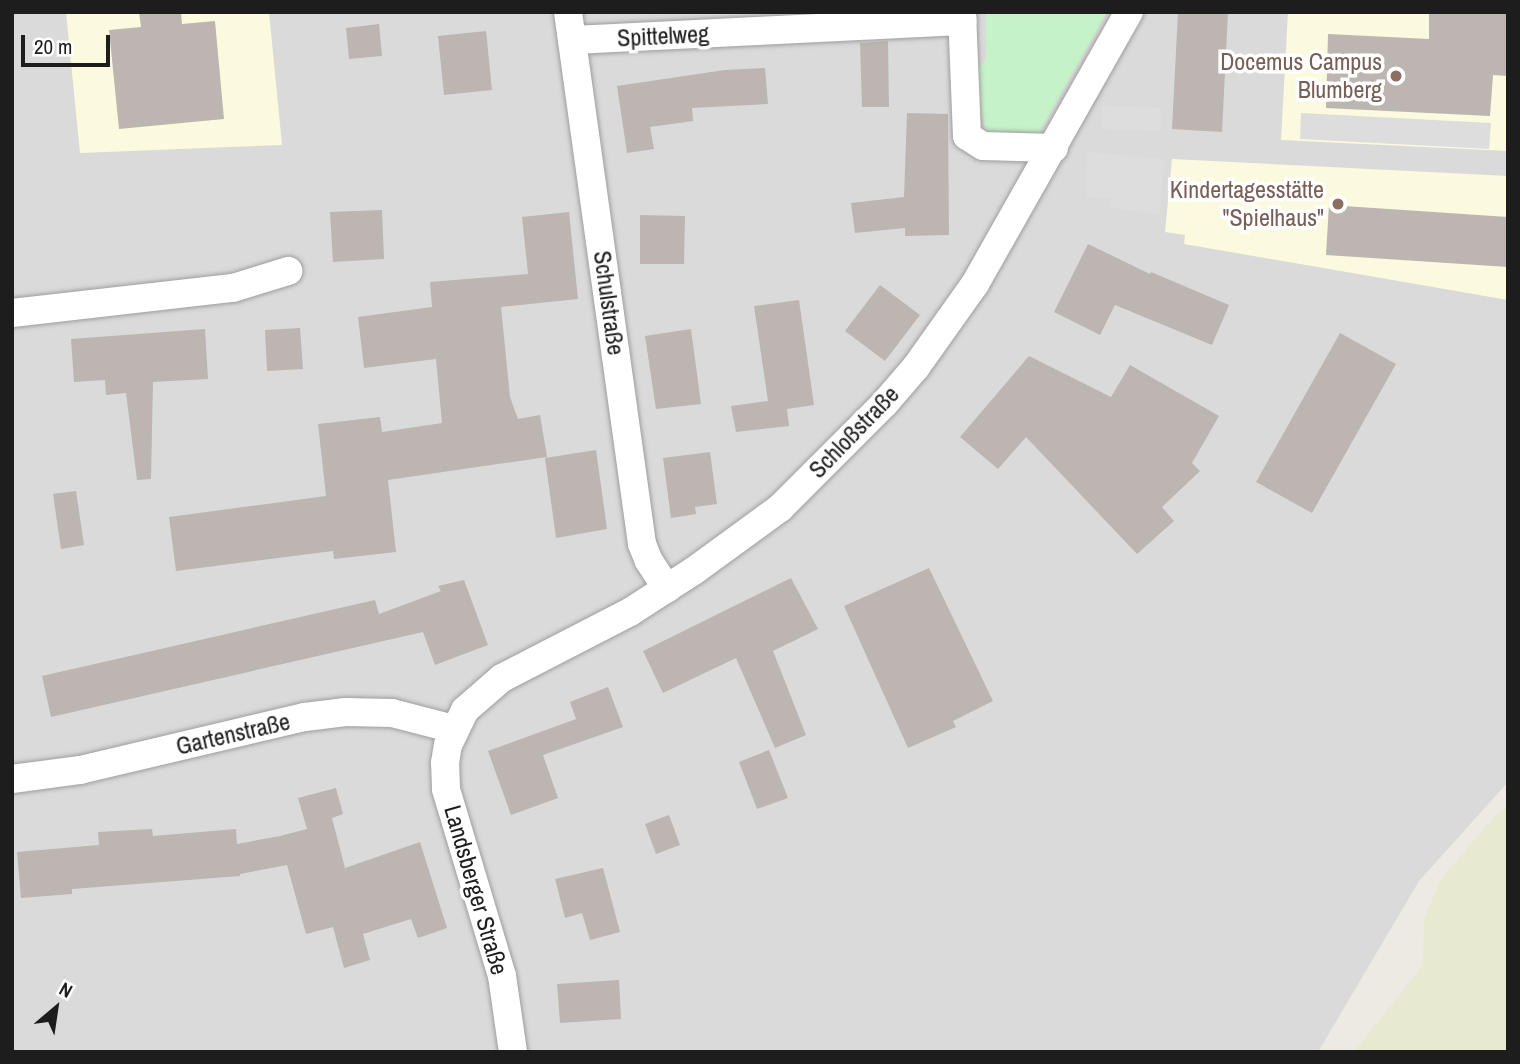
<!DOCTYPE html>
<meta charset="utf-8">
<style>
body{margin:0}
#map{position:relative;width:1520px;height:1064px;overflow:hidden;background:#ede9e3;font-family:"Archivo Narrow",sans-serif}
div>[style]{position:absolute}
.residential>*{inset:0;background:#dbdada}
.education>*{inset:0;background:#fbfade}
.farmland>*{inset:0;background:#e8e9d1}
.park>*{inset:0;background:#c5f2c7}
.parking>*{inset:0;background:#ddd}
.building>*{inset:0;background:#bcb5b1}
.roads{filter:drop-shadow(0 0 2px #9e9e9e) drop-shadow(0 0 2px #9e9e9e)}
.minor>*{height:28px;margin:-14px;padding:0 14px;transform-origin:14px;border-radius:14px;background:#fff}
.dots>*{width:19px;height:19px;translate:-50% -50%;box-sizing:border-box;border:4px solid #fff;border-radius:50%}
span{translate:-50% -50%;white-space:nowrap;text-align:center;line-height:1.15;-webkit-text-stroke:7px #fff;paint-order:stroke}
.street-label{font-size:24px;color:#1d1d1d}
.education-label{font-size:24px;color:#785e54}
.right{translate:-100% -50%;text-align:right}
.frame{position:absolute;inset:0;border:14px solid #1d1d1d;pointer-events:none}
.north{position:absolute;left:21px;top:973px;width:70px;height:70px;-webkit-text-stroke:5px #fff;paint-order:stroke;rotate:29deg;font-size:19px;font-weight:700;line-height:28px;text-align:center;color:#1d1d1d}
.north::after{content:'';display:block;margin:auto;width:24px;height:32px;background:#1d1d1d;clip-path:polygon(50% 0,100% 100%,50% 72%,0 100%)}
.scale{position:absolute;left:21px;top:35px;width:89px;height:32px;box-sizing:border-box;border:4px solid #1d1d1d;border-top:0;padding-left:9px;font-size:21px;line-height:24px;white-space:nowrap;color:#1d1d1d;-webkit-text-stroke:5px #fff;paint-order:stroke}
</style>
<div id="map">
<div class="residential">
<div style="clip-path:polygon(12px 12px,1508px 12px,1508px 782px,1419px 881px,1318px 1052px,12px 1052px)"></div>
</div>
<div class="education">
<div style="clip-path:polygon(66px 12px,269px 12px,282px 145px,80px 153px)"></div>
<div style="clip-path:polygon(1288px 12px,1508px 12px,1508px 151px,1281px 140px)"></div>
<div style="clip-path:polygon(1172px 159px,1508px 176px,1508px 300px,1184px 244px,1185px 235px,1165px 232px)"></div>
</div>
<div class="farmland">
<div style="clip-path:polygon(1508px 806px,1508px 1052px,1354px 1052px,1423px 965px,1424px 919px,1441px 879px,1493px 818px)"></div>
</div>
<div class="park">
<div style="clip-path:polygon(986px 12px,1107px 12px,1035px 140px,988px 140px,973px 74px,986px 60px)"></div>
</div>
<div class="parking">
<div style="clip-path:polygon(1102px 106px,1161px 108px,1161px 131px,1101px 129px)"></div>
<div style="clip-path:polygon(1301px 113px,1491px 123px,1489px 149px,1300px 139px)"></div>
<div style="clip-path:polygon(1087px 152px,1165px 159px,1159px 214px,1110px 208px,1110px 198px,1086px 197px)"></div>
</div>
<div class="building">
<div style="clip-path:polygon(139px 12px,181px 12px,182px 24px,215px 21px,224px 119px,119px 129px,109px 30px,141px 27px)"></div>
<div style="clip-path:polygon(1178px 12px,1228px 12px,1222px 132px,1172px 129px)"></div>
<div style="clip-path:polygon(1429px 12px,1508px 12px,1508px 76px,1493px 75px,1490px 116px,1326px 108px,1328px 34px,1429px 39px)"></div>
<div style="clip-path:polygon(379px 24px,382px 56px,349px 59px,346px 28px)"></div>
<div style="clip-path:polygon(486px 31px,492px 90px,444px 95px,438px 36px)"></div>
<div style="clip-path:polygon(888px 41px,889px 107px,862px 107px,860px 43px)"></div>
<div style="clip-path:polygon(765px 68px,768px 104px,692px 108px,693px 121px,650px 127px,654px 149px,627px 153px,617px 86px,725px 70px)"></div>
<div style="clip-path:polygon(907px 113px,948px 114px,949px 235px,905px 236px,905px 228px,855px 233px,851px 203px,904px 197px)"></div>
<div style="clip-path:polygon(1329px 205px,1508px 217px,1508px 267px,1326px 255px)"></div>
<div style="clip-path:polygon(382px 210px,384px 259px,333px 262px,330px 212px)"></div>
<div style="clip-path:polygon(569px 212px,578px 299px,501px 307px,510px 397px,518px 419px,540px 415px,547px 457px,388px 480px,396px 552px,334px 559px,333px 551px,176px 571px,169px 517px,326px 496px,318px 424px,380px 417px,382px 432px,442px 423px,436px 359px,364px 368px,358px 317px,432px 307px,430px 282px,528px 274px,522px 217px)"></div>
<div style="clip-path:polygon(640px 215px,685px 216px,684px 264px,640px 264px)"></div>
<div style="clip-path:polygon(1088px 244px,1150px 274px,1151px 272px,1229px 305px,1212px 345px,1115px 305px,1100px 335px,1054px 312px)"></div>
<div style="clip-path:polygon(880px 285px,920px 315px,885px 361px,845px 331px)"></div>
<div style="clip-path:polygon(799px 300px,814px 405px,787px 409px,789px 426px,736px 432px,731px 406px,768px 401px,754px 306px)"></div>
<div style="clip-path:polygon(300px 328px,303px 369px,267px 371px,265px 330px)"></div>
<div style="clip-path:polygon(205px 329px,208px 379px,153px 382px,151px 479px,137px 480px,126px 393px,106px 395px,105px 380px,74px 382px,71px 339px)"></div>
<div style="clip-path:polygon(691px 329px,701px 404px,656px 409px,645px 336px)"></div>
<div style="clip-path:polygon(1340px 333px,1396px 364px,1312px 513px,1256px 482px)"></div>
<div style="clip-path:polygon(1029px 356px,1111px 397px,1130px 365px,1219px 416px,1192px 463px,1200px 471px,1162px 507px,1174px 521px,1137px 554px,1026px 437px,998px 469px,960px 437px)"></div>
<div style="clip-path:polygon(596px 450px,607px 529px,556px 538px,545px 458px)"></div>
<div style="clip-path:polygon(710px 452px,717px 504px,695px 507px,696px 514px,671px 518px,663px 458px)"></div>
<div style="clip-path:polygon(76px 491px,84px 545px,61px 549px,53px 494px)"></div>
<div style="clip-path:polygon(929px 568px,993px 701px,953px 721px,956px 727px,908px 748px,844px 606px)"></div>
<div style="clip-path:polygon(791px 578px,818px 629px,773px 651px,806px 735px,775px 748px,736px 658px,663px 693px,643px 651px)"></div>
<div style="clip-path:polygon(464px 580px,488px 645px,435px 665px,423px 632px,51px 717px,42px 676px,375px 600px,379px 614px,441px 591px,438px 586px)"></div>
<div style="clip-path:polygon(608px 687px,623px 727px,543px 755px,558px 798px,511px 815px,488px 751px,576px 719px,570px 702px)"></div>
<div style="clip-path:polygon(769px 750px,788px 798px,757px 809px,739px 762px)"></div>
<div style="clip-path:polygon(336px 788px,343px 814px,332px 818px,345px 868px,420px 842px,447px 928px,418px 938px,411px 919px,363px 934px,370px 960px,344px 968px,333px 927px,306px 934px,287px 865px,240px 874px,240px 876px,72px 889px,72px 894px,21px 898px,17px 852px,99px 845px,98px 832px,152px 829px,153px 836px,236px 829px,237px 844px,280px 836px,307px 829px,298px 798px)"></div>
<div style="clip-path:polygon(669px 815px,680px 845px,656px 854px,645px 824px)"></div>
<div style="clip-path:polygon(603px 868px,620px 932px,590px 940px,582px 913px,565px 918px,555px 879px)"></div>
<div style="clip-path:polygon(619px 980px,621px 1019px,560px 1023px,557px 984px)"></div>
</div>
<div class="roads">
<div class="minor">
<div style="left:568px;top:12px;width:537px;rotate:82.08deg"></div>
<div style="left:642px;top:544px;width:18px;rotate:68deg"></div>
<div style="left:649px;top:561px;width:33px;rotate:57deg"></div>
<div style="left:962px;top:12px;width:124px;rotate:87.7deg"></div>
<div style="left:967px;top:136px;width:19px;rotate:32deg"></div>
<div style="left:983px;top:146px;width:71px;rotate:1.6deg"></div>
<div style="left:572px;top:40px;width:391px;rotate:-2.8deg"></div>
<div style="left:12px;top:313px;width:222px;rotate:-6.5deg"></div>
<div style="left:233px;top:288px;width:58px;rotate:-17.2deg"></div>
<div style="left:12px;top:779px;width:69px;rotate:-7.5deg"></div>
<div style="left:80px;top:770px;width:231px;rotate:-13.3deg"></div>
<div style="left:305px;top:717px;width:41px;rotate:-7deg"></div>
<div style="left:346px;top:712px;width:46px;rotate:1.2deg"></div>
<div style="left:392px;top:713px;width:64px;rotate:14.5deg"></div>
<div style="left:513px;top:1052px;width:77px;rotate:-98.2deg"></div>
<div style="left:502px;top:976px;width:195px;rotate:-106.7deg"></div>
<div style="left:446px;top:789px;width:26px;rotate:-92deg"></div>
<div style="left:445px;top:763px;width:18px;rotate:-81deg"></div>
<div style="left:448px;top:745px;width:39px;rotate:-64deg"></div>
<div style="left:465px;top:710px;width:49px;rotate:-40.9deg"></div>
<div style="left:502px;top:678px;width:144px;rotate:-27.3deg"></div>
<div style="left:630px;top:612px;width:77px;rotate:-32.9deg"></div>
<div style="left:695px;top:570px;width:105px;rotate:-36.1deg"></div>
<div style="left:780px;top:508px;width:148px;rotate:-45deg"></div>
<div style="left:885px;top:403px;width:48px;rotate:-49.3deg"></div>
<div style="left:916px;top:367px;width:102px;rotate:-54.6deg"></div>
<div style="left:975px;top:284px;width:313px;rotate:-60.5deg"></div>
</div>
</div>
<div class="dots">
<div style="left:1396px;top:76px;background:#8d6e63"></div>
<div style="left:1338px;top:204px;background:#8d6e63"></div>
</div>
<div class="street-label">
<span style="left:663px;top:36px;rotate:-3deg">Spittelweg</span>
<span style="left:609px;top:303px;rotate:82deg">Schulstraße</span>
<span style="left:854px;top:432px;rotate:-46deg">Schloßstraße</span>
<span style="left:233px;top:734px;rotate:-13deg">Gartenstraße</span>
<span style="left:476px;top:890px;rotate:74deg">Landsberger Straße</span>
</div>
<div class="education-label">
<span class="right" style="left:1382px;top:76px">Docemus Campus<br>Blumberg</span>
<span class="right" style="left:1324px;top:204px">Kindertagesstätte<br>"Spielhaus"</span>
</div>
<div class="frame"></div>
<div class="north">N</div>
<div class="scale">20 m</div>
</div>
